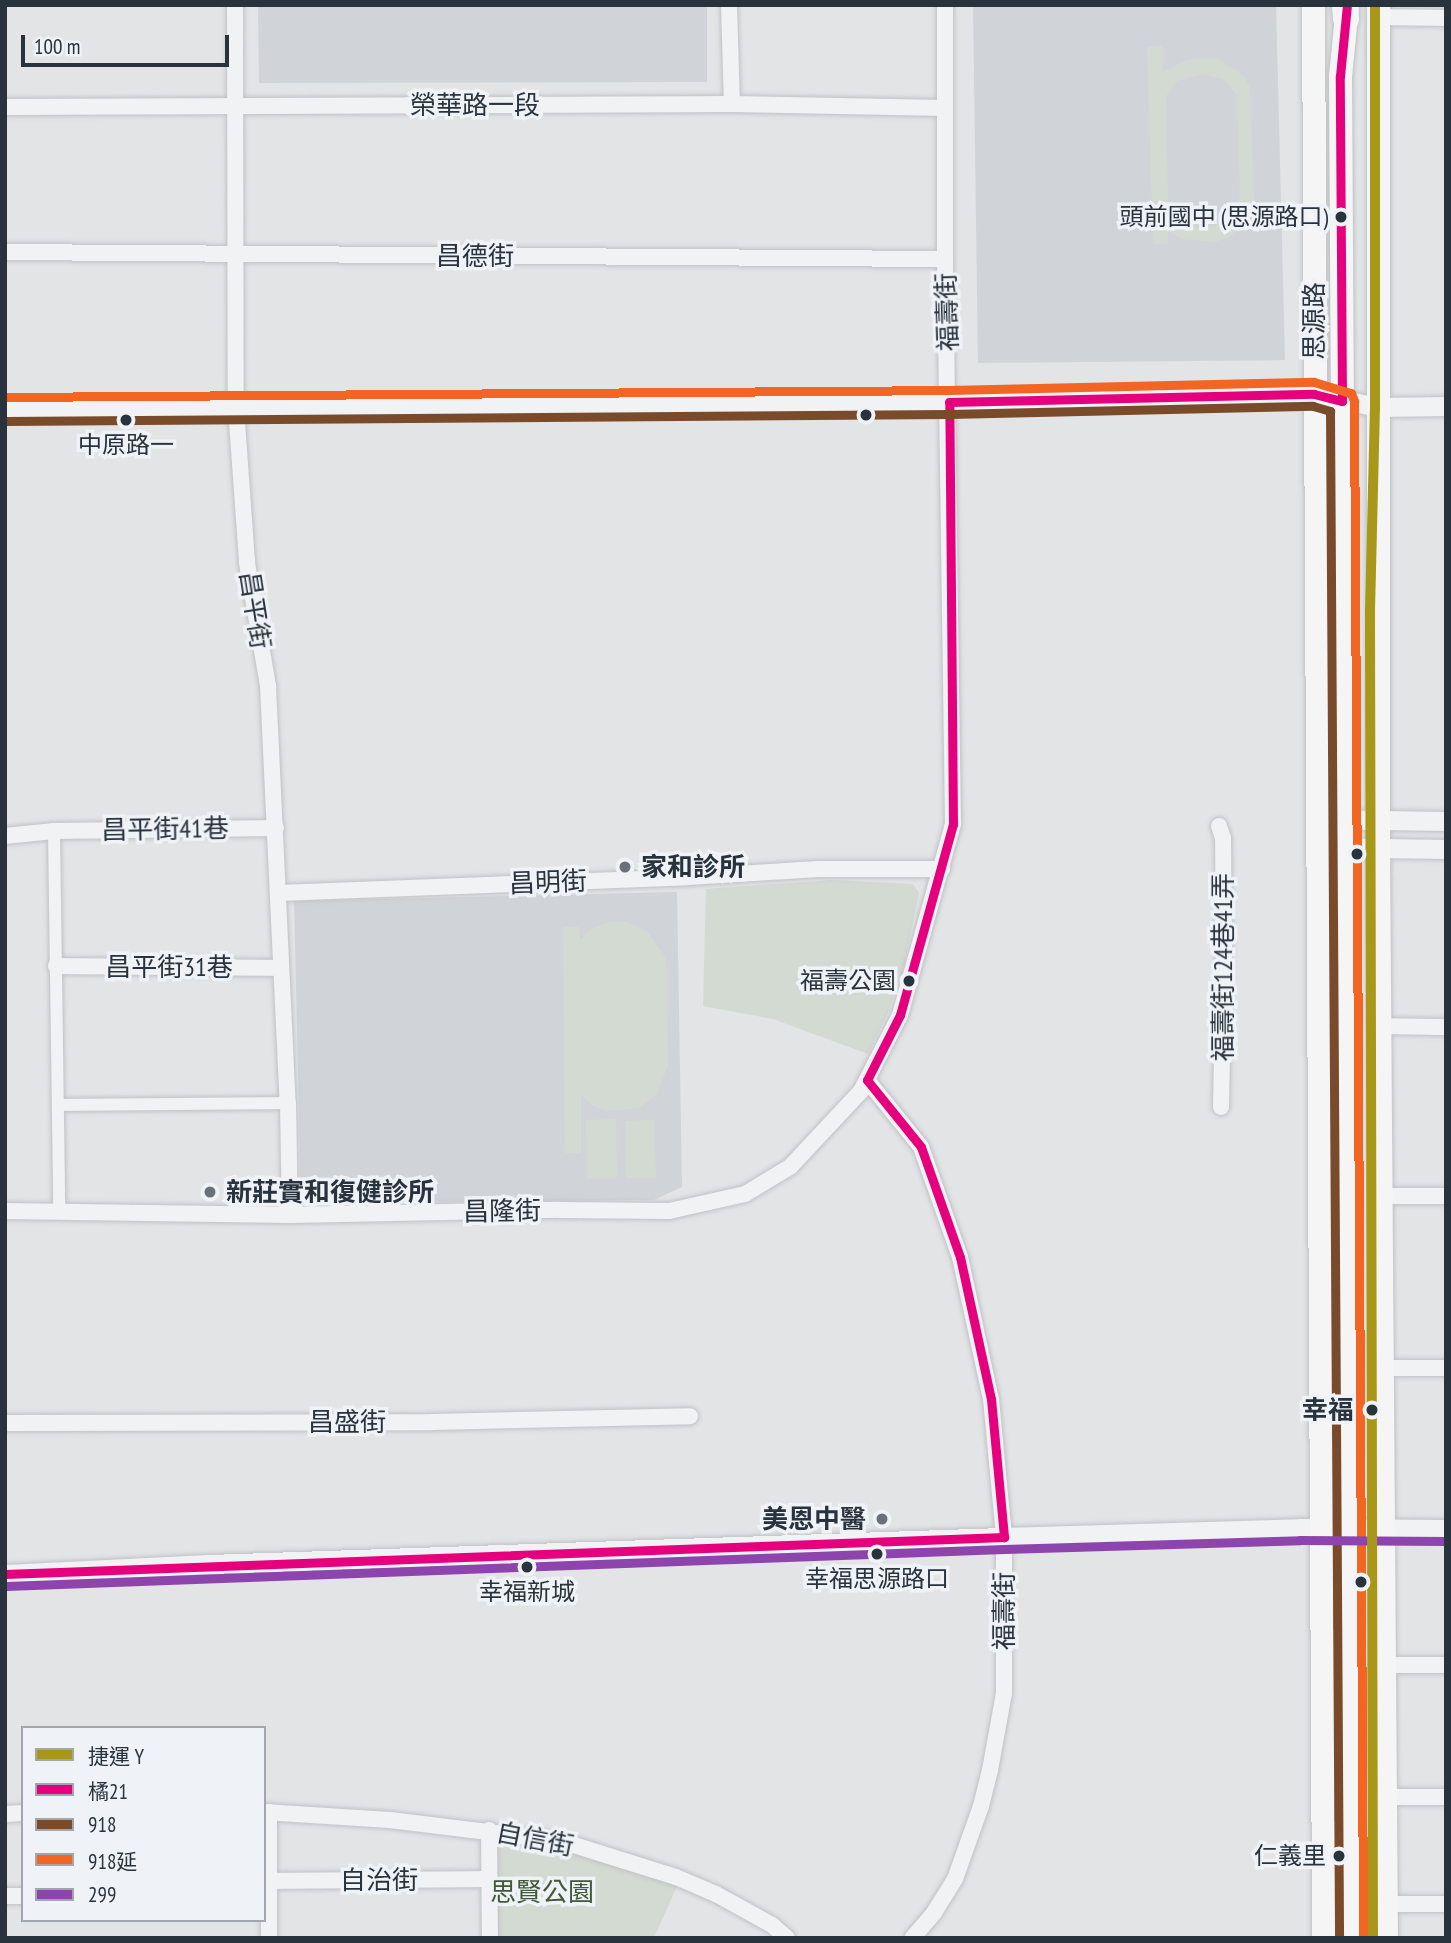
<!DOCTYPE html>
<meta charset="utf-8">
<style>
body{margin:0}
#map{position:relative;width:1451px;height:1943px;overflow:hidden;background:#e2e4e6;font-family:"PT Sans Narrow","Noto Sans TC",sans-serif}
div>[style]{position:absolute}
.built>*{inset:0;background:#d0d4d9}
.green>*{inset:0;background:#d3dad2}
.roads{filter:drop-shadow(0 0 2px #c0c2c4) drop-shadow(0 0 2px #c0c2c4)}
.pedestrian>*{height:12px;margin:-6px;padding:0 6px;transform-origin:6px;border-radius:6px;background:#f0f2f3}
.minor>*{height:16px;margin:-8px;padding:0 8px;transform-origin:8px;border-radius:8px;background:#f0f2f3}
.tertiary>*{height:19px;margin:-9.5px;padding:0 9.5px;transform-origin:9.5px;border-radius:9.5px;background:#f0f2f3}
.secondary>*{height:23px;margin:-11.5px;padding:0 11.5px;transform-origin:11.5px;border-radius:11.5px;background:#f5f5f6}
.trunk>*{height:26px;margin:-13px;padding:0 13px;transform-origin:13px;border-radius:13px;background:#f5f5f6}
.bus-1>*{height:9px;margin:-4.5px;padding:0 4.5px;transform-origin:4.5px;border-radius:4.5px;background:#e5007d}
.bus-2>*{height:9px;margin:-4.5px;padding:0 4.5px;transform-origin:4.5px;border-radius:4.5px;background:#7a4b2a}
.bus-3>*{height:9px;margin:-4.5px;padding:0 4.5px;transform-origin:4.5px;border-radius:4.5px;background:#f26522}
.bus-4>*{height:9px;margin:-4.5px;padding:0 4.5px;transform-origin:4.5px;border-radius:4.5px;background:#8e44ad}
.metro-1>*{height:10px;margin:-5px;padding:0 5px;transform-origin:5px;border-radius:5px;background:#a99719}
.dots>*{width:19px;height:19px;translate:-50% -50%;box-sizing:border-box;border:4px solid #eff2f6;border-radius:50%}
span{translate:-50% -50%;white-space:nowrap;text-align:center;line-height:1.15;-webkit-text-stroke:7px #eff2f6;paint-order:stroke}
.bus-label{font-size:24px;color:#29333e}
.right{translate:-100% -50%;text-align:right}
.street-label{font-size:26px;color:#29333e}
.poi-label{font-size:26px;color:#29333e;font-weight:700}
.left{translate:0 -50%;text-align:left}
.stop-label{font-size:26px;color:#29333e;font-weight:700}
.park-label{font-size:26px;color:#415937}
.frame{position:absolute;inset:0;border:7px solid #29333e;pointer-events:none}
.legend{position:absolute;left:21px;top:1726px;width:245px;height:196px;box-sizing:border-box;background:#eff2f6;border:2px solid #a0a6ac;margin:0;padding:9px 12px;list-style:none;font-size:21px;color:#29333e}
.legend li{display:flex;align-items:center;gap:14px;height:35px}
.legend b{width:35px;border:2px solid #a0a6ac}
.scale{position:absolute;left:21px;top:35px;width:208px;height:32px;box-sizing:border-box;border:4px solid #29333e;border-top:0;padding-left:9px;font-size:21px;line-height:24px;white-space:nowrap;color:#29333e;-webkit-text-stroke:5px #eff2f6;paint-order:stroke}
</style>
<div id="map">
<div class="built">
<div style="clip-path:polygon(258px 5px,707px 5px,707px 82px,259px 83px)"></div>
<div style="clip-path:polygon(973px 5px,1276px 5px,1285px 360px,978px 363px)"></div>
<div style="clip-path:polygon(677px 892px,682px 1187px,654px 1200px,301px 1203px,294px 901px)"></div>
</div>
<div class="green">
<div style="clip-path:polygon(evenodd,1162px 46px,1163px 72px,1185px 61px,1202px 58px,1220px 60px,1244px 76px,1250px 88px,1254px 198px,1250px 214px,1230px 237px,1214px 242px,1181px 239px,1168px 230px,1168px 244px,1153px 244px,1147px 47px,1162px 46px,1202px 74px,1225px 80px,1237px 95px,1240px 197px,1232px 217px,1213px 227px,1199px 228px,1179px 220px,1168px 205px,1166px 96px,1177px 81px,1202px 74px)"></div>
<div style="clip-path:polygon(832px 880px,913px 884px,919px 893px,904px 966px,888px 1013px,868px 1054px,773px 1019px,703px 1006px,706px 889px)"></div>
<div style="clip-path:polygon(611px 922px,627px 922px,647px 931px,666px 958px,668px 1065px,657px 1094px,639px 1108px,608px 1111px,593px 1106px,581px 1094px,581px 1153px,565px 1153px,563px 927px,579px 927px,580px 940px,591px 929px)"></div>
<div style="clip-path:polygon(616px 1119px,617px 1178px,587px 1179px,586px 1120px)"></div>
<div style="clip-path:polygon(654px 1120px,656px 1178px,626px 1178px,625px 1121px)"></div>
<div style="clip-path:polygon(496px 1840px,561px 1849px,677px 1886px,654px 1938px,496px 1938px)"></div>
</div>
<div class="roads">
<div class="pedestrian">
<div style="left:54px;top:831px;width:379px;rotate:89.2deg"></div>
<div style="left:59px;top:1105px;width:229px;rotate:-0.5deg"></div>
</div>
<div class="minor">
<div style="left:235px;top:5px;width:403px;rotate:89.9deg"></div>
<div style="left:236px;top:408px;width:155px;rotate:85.9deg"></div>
<div style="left:247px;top:563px;width:125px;rotate:80.3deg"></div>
<div style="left:268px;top:686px;width:417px;rotate:87.3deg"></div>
<div style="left:288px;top:1103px;width:112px;rotate:89deg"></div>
<div style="left:729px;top:5px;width:99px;rotate:88.3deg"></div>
<div style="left:1378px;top:17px;width:68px;rotate:0.8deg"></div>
<div style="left:5px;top:107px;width:727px;rotate:-0.24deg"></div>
<div style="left:732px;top:104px;width:213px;rotate:1.1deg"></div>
<div style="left:5px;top:252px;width:940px;rotate:0.43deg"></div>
<div style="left:1219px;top:826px;width:13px;rotate:72deg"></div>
<div style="left:1223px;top:838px;width:124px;rotate:89.5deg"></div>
<div style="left:1224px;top:962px;width:145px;rotate:91.2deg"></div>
<div style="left:5px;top:836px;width:49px;rotate:-5.8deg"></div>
<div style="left:54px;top:831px;width:222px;rotate:-0.8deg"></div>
<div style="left:279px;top:893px;width:409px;rotate:-2.2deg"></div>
<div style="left:688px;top:877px;width:130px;rotate:-3.5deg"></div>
<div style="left:818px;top:869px;width:124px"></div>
<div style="left:56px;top:966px;width:225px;rotate:0.5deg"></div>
<div style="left:1379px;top:1026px;width:67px;rotate:0.9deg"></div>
<div style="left:867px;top:1080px;width:86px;rotate:51.1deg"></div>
<div style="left:921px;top:1147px;width:117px;rotate:70.5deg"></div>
<div style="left:960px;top:1257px;width:145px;rotate:77.7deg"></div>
<div style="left:991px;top:1399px;width:139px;rotate:84.6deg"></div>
<div style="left:1004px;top:1537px;width:156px;rotate:90deg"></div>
<div style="left:1004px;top:1693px;width:78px;rotate:100.3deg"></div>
<div style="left:990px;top:1770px;width:37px;rotate:104deg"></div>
<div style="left:981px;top:1806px;width:77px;rotate:109.6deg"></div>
<div style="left:955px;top:1879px;width:40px;rotate:122deg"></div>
<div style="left:934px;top:1913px;width:33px;rotate:131deg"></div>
<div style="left:1380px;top:1196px;width:66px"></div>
<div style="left:5px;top:1211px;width:285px;rotate:0.8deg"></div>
<div style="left:290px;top:1215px;width:270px;rotate:-1.1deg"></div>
<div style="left:560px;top:1210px;width:109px;rotate:0.5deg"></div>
<div style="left:669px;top:1211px;width:78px;rotate:-12.6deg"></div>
<div style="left:745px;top:1194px;width:52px;rotate:-31deg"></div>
<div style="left:790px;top:1167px;width:104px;rotate:-46.9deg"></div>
<div style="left:861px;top:1091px;width:85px;rotate:-62.8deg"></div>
<div style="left:900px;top:1015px;width:198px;rotate:-74.5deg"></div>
<div style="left:953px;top:824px;width:565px;rotate:-90.81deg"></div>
<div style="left:945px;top:259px;width:254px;rotate:-90deg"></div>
<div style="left:1380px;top:1368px;width:66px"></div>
<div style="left:5px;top:1423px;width:427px;rotate:-0.1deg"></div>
<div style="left:432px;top:1422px;width:258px;rotate:-1.3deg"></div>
<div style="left:1383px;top:1665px;width:63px"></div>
<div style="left:1384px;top:1797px;width:62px"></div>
<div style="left:264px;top:1812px;width:126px;rotate:3.6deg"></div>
<div style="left:390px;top:1820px;width:172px;rotate:7deg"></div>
<div style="left:561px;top:1841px;width:121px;rotate:17.4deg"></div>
<div style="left:676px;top:1877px;width:43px;rotate:23deg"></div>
<div style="left:716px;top:1894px;width:64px;rotate:29deg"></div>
<div style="left:772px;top:1925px;width:20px;rotate:41deg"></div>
<div style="left:269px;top:1812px;width:126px;rotate:90deg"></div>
<div style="left:5px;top:1814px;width:18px;rotate:-3deg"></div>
<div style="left:489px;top:1830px;width:108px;rotate:89.5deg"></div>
<div style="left:269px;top:1881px;width:220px;rotate:-0.5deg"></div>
<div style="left:5px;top:1896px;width:18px"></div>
<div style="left:1385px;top:1904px;width:61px"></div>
</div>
<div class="tertiary">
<div style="left:5px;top:409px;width:944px;rotate:-0.42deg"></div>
<div style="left:949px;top:402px;width:365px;rotate:-1.3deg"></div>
<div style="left:1314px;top:394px;width:65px;rotate:11.5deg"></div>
<div style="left:1378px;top:407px;width:68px;rotate:-0.8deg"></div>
<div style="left:1317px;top:819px;width:129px;rotate:0.9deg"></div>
<div style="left:1317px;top:847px;width:129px;rotate:0.9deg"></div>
<div style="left:5px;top:1574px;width:204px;rotate:-2.8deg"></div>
<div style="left:209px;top:1564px;width:795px;rotate:-1.95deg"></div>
<div style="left:1004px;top:1537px;width:296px;rotate:-1.7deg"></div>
<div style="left:1300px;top:1528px;width:146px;rotate:0.4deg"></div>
</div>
<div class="secondary">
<div style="left:1313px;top:5px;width:1933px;rotate:89.7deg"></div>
<div style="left:1347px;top:5px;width:71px;rotate:95.6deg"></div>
<div style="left:1340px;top:76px;width:1862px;rotate:89.66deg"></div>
<div style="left:1378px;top:5px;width:843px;rotate:90deg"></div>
<div style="left:1378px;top:848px;width:1090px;rotate:89.58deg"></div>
</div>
<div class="trunk">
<div style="left:1345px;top:5px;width:14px;rotate:86deg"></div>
</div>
</div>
<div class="bus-1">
<div style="left:949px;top:402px;width:365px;rotate:-1.3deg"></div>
<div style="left:1314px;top:394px;width:29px;rotate:14deg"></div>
<div style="left:1342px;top:401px;width:325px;rotate:-90.4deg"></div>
<div style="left:1340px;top:76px;width:71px;rotate:-84.4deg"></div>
<div style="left:867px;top:1080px;width:73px;rotate:-63.1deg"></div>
<div style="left:900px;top:1015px;width:198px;rotate:-74.5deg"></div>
<div style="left:953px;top:824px;width:422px;rotate:-90.5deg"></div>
<div style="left:867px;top:1080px;width:86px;rotate:51.1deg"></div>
<div style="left:921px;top:1147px;width:117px;rotate:70.5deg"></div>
<div style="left:960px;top:1257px;width:145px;rotate:77.7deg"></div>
<div style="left:991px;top:1399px;width:139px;rotate:84.6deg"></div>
<div style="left:5px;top:1574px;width:1000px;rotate:-2.12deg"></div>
</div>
<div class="bus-2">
<div style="left:5px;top:421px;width:944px;rotate:-0.42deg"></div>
<div style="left:949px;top:414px;width:364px;rotate:-1.3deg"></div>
<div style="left:1313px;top:406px;width:18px;rotate:16deg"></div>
<div style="left:1330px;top:411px;width:1527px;rotate:89.66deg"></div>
</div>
<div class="bus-3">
<div style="left:5px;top:397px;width:944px;rotate:-0.42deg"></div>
<div style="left:949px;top:390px;width:365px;rotate:-1.3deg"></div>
<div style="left:1314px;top:382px;width:39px;rotate:17deg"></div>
<div style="left:1351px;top:393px;width:9px;rotate:69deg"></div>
<div style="left:1354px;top:401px;width:1537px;rotate:89.66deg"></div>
</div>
<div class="bus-4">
<div style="left:6px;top:1586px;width:999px;rotate:-2.12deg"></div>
<div style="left:1004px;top:1549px;width:296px;rotate:-1.7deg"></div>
<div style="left:1300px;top:1540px;width:146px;rotate:0.4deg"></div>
</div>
<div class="metro-1">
<div style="left:1373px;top:1938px;width:1327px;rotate:-90.13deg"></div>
<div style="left:1370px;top:611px;width:202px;rotate:-88.6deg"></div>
<div style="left:1375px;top:409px;width:404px;rotate:-90deg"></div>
</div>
<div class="dots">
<div style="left:1341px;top:217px;background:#29333e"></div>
<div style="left:866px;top:415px;background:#29333e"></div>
<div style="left:126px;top:420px;background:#29333e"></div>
<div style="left:1357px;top:854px;background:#29333e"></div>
<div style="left:625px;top:867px;background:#6a7179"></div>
<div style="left:909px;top:981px;background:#29333e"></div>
<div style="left:210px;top:1192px;background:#6a7179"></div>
<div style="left:1372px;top:1410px;background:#29333e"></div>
<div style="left:882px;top:1519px;background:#6a7179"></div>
<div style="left:877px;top:1554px;background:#29333e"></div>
<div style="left:527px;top:1567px;background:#29333e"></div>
<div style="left:1361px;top:1582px;background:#29333e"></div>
<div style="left:1339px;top:1856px;background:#29333e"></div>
</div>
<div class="bus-label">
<span class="right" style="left:1328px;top:217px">頭前國中 (思源路口)</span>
<span style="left:126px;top:445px">中原路一</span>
<span class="right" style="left:896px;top:981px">福壽公園</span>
<span style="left:877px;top:1579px">幸福思源路口</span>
<span style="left:527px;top:1592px">幸福新城</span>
<span class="right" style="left:1326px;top:1856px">仁義里</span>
</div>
<div class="street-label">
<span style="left:475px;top:105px">榮華路一段</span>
<span style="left:475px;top:256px">昌德街</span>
<span style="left:947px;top:312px;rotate:-92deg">福壽街</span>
<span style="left:1314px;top:321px;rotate:-90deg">思源路</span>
<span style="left:255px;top:610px;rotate:81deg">昌平街</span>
<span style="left:165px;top:829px;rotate:-1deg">昌平街41巷</span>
<span style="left:548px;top:882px;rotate:-2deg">昌明街</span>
<span style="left:169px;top:967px">昌平街31巷</span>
<span style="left:1223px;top:967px;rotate:-90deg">福壽街124巷41弄</span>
<span style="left:502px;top:1211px;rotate:-1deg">昌隆街</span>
<span style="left:347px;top:1422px">昌盛街</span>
<span style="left:1004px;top:1611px;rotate:-90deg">福壽街</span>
<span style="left:535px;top:1839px;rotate:11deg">自信街</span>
<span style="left:379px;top:1880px">自治街</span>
</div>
<div class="poi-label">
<span class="left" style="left:641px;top:867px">家和診所</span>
<span class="left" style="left:226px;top:1192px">新莊實和復健診所</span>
<span class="right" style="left:866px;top:1519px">美恩中醫</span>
</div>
<div class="stop-label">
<span class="right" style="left:1354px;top:1410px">幸福</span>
</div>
<div class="park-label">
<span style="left:542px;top:1892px">思賢公園</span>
</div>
<div class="frame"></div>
<ul class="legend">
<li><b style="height:9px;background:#a99719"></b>捷運 Y</li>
<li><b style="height:9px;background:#e5007d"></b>橘21</li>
<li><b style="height:9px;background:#7a4b2a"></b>918</li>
<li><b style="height:9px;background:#f26522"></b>918延</li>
<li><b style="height:9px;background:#8e44ad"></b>299</li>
</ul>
<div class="scale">100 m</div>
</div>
